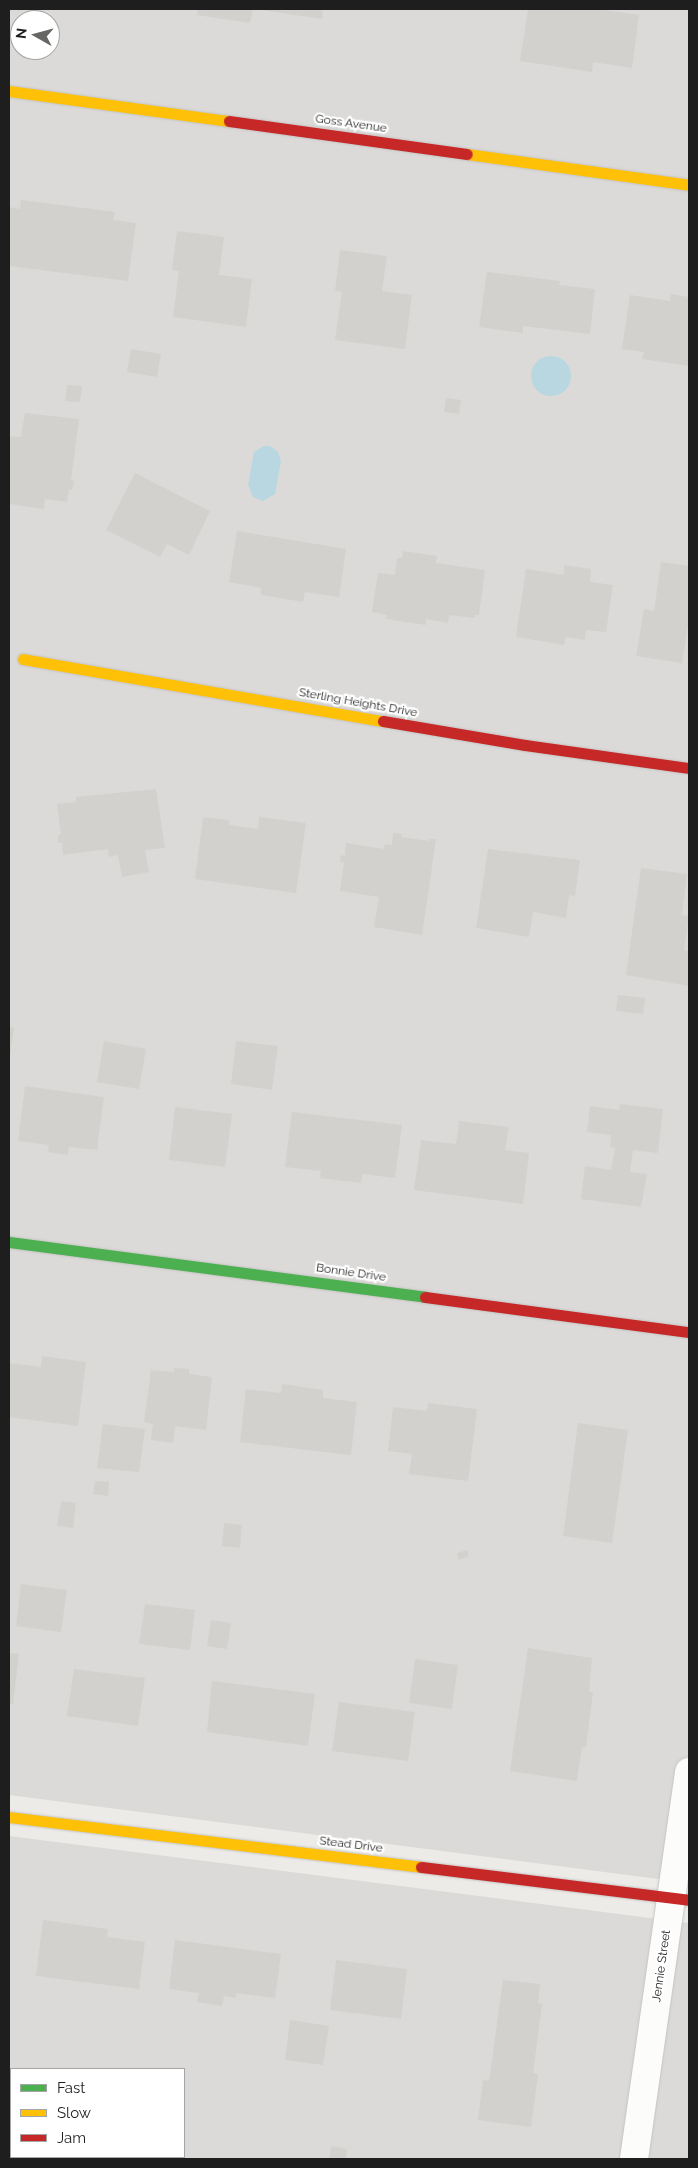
<!DOCTYPE html>
<style>
body{margin:0}
#map{position:relative;width:698px;height:2168px;overflow:hidden;background:#ecebe7;font-family:Raleway,sans-serif}
div>[style]{position:absolute}
.residential>*{inset:0;background:#dbdad8}
.water>*{inset:0;background:#b9d7e1}
.round{border-radius:50%}
.building>*{inset:0;background:#d3d1ce}
.roads{filter:drop-shadow(0 0 1px #c5c4c3) drop-shadow(0 0 1px #c5c4c3)}
.street>*{height:28px;margin:-14px;padding:0 14px;transform-origin:14px;border-radius:14px;background:#fcfcfb}
.fast>*{height:11px;margin:-5.5px;padding:0 5.5px;transform-origin:5.5px;border-radius:5.5px;background:#4caf50}
.slow>*{height:11px;margin:-5.5px;padding:0 5.5px;transform-origin:5.5px;border-radius:5.5px;background:#ffc107}
.jam>*{height:11px;margin:-5.5px;padding:0 5.5px;transform-origin:5.5px;border-radius:5.5px;background:#c62828}
span{translate:-50% -50%;white-space:nowrap;text-align:center;line-height:1.15;-webkit-text-stroke:4.5px #fff;paint-order:stroke}
.street-label{font-size:12px;color:#1e1e1e}
.frame{position:absolute;inset:0;border:10px solid #1e1e1e;pointer-events:none}
.legend{position:absolute;left:10px;top:2068px;width:175px;height:90px;box-sizing:border-box;background:#fff;border:1px solid #a5a5a5;margin:0;padding:6px 9px;list-style:none;font-size:15px;color:#1e1e1e}
.legend li{display:flex;align-items:center;gap:10px;height:25px}
.legend b{width:25px;border:1px solid #a5a5a5}
.north{position:absolute;left:10px;top:10px;width:50px;height:50px;box-sizing:border-box;background:#fff;border:1px solid #a5a5a5;border-radius:50%;rotate:277deg;font-size:14px;font-weight:700;line-height:20px;text-align:center;color:#1e1e1e}
.north::after{content:'';display:block;margin:auto;width:18px;height:22px;background:#666664;clip-path:polygon(50% 0,100% 100%,50% 72%,0 100%)}
</style>
<div id="map">
<div class="residential">
<div style="clip-path:polygon(evenodd,9px 9px,689px 9px,689px 1883px,9px 1795px,9px 9px,20px 20px,50px 20px,50px 50px,20px 50px,20px 20px)"></div>
<div style="clip-path:polygon(evenodd,9px 1836px,689px 1923px,689px 2159px,9px 2159px,9px 1836px,11px 2069px,184px 2069px,184px 2157px,11px 2157px,11px 2069px)"></div>
</div>
<div class="water">
<div class="round" style="left:531px;top:356px;width:40px;height:40px"></div>
<div style="clip-path:polygon(264px 446px,270px 446px,278px 452px,281px 461px,275px 494px,263px 501px,253px 497px,248px 485px,254px 452px)"></div>
</div>
<div class="building">
<div style="clip-path:polygon(198px 9px,253px 9px,250px 23px,197px 15px)"></div>
<div style="clip-path:polygon(255px 9px,323px 9px,322px 19px)"></div>
<div style="clip-path:polygon(528px 9px,597px 9px,639px 15px,632px 68px,593px 62px,592px 72px,520px 61px)"></div>
<div style="clip-path:polygon(21px 200px,115px 212px,113px 220px,136px 223px,128px 281px,9px 266px,9px 207px,20px 209px)"></div>
<div style="clip-path:polygon(177px 231px,224px 237px,219px 275px,252px 279px,246px 327px,173px 317px,179px 271px,172px 270px)"></div>
<div style="clip-path:polygon(340px 250px,387px 256px,382px 291px,412px 295px,405px 349px,335px 340px,342px 292px,335px 291px)"></div>
<div style="clip-path:polygon(487px 272px,560px 281px,559px 285px,595px 289px,590px 334px,523px 326px,523px 333px,479px 327px)"></div>
<div style="clip-path:polygon(671px 294px,689px 297px,689px 366px,642px 359px,644px 352px,622px 349px,630px 295px,670px 301px)"></div>
<div style="clip-path:polygon(131px 349px,161px 354px,157px 377px,127px 372px)"></div>
<div style="clip-path:polygon(67px 385px,82px 386px,80px 402px,65px 401px)"></div>
<div style="clip-path:polygon(446px 398px,461px 400px,459px 414px,444px 412px)"></div>
<div style="clip-path:polygon(25px 413px,79px 419px,71px 480px,74px 481px,72px 490px,69px 490px,67px 502px,45px 499px,44px 509px,9px 504px,9px 436px,21px 437px)"></div>
<div style="clip-path:polygon(135px 473px,210px 511px,189px 555px,167px 544px,160px 557px,106px 530px)"></div>
<div style="clip-path:polygon(237px 531px,346px 549px,339px 597px,305px 592px,303px 602px,261px 595px,261px 588px,229px 582px)"></div>
<div style="clip-path:polygon(403px 551px,437px 556px,436px 563px,485px 570px,479px 615px,475px 615px,475px 618px,449px 615px,448px 623px,426px 619px,426px 625px,386px 619px,387px 615px,372px 612px,378px 573px,395px 575px,397px 558px,402px 558px)"></div>
<div style="clip-path:polygon(661px 562px,689px 566px,689px 620px,682px 663px,636px 656px,644px 609px,654px 611px)"></div>
<div style="clip-path:polygon(564px 565px,591px 569px,590px 582px,613px 585px,606px 632px,586px 630px,585px 640px,566px 637px,564px 645px,516px 637px,526px 569px,564px 575px)"></div>
<div style="clip-path:polygon(156px 789px,165px 848px,145px 850px,149px 872px,122px 877px,118px 855px,109px 857px,108px 849px,63px 855px,62px 843px,58px 843px,58px 835px,61px 835px,57px 804px,76px 802px,76px 797px)"></div>
<div style="clip-path:polygon(203px 817px,229px 820px,229px 825px,258px 829px,259px 817px,306px 823px,296px 893px,195px 879px)"></div>
<div style="clip-path:polygon(393px 833px,402px 834px,401px 837px,430px 841px,429px 839px,436px 839px,422px 935px,374px 927px,379px 897px,340px 891px,344px 862px,340px 862px,341px 855px,345px 856px,346px 843px,384px 849px,385px 844px,392px 845px)"></div>
<div style="clip-path:polygon(488px 849px,580px 860px,575px 896px,569px 895px,566px 918px,533px 912px,529px 937px,476px 928px)"></div>
<div style="clip-path:polygon(641px 868px,687px 874px,682px 915px,689px 916px,684px 950px,689px 951px,689px 986px,626px 975px)"></div>
<div style="clip-path:polygon(618px 995px,645px 998px,643px 1014px,616px 1011px)"></div>
<div style="clip-path:polygon(9px 1027px,14px 1028px,10px 1056px,9px 1056px)"></div>
<div style="clip-path:polygon(104px 1041px,146px 1049px,139px 1089px,97px 1082px)"></div>
<div style="clip-path:polygon(236px 1041px,278px 1046px,272px 1090px,231px 1084px)"></div>
<div style="clip-path:polygon(25px 1086px,104px 1097px,97px 1150px,69px 1147px,68px 1155px,48px 1152px,49px 1145px,18px 1141px)"></div>
<div style="clip-path:polygon(620px 1104px,663px 1109px,658px 1153px,633px 1150px,630px 1172px,647px 1174px,641px 1207px,581px 1199px,585px 1166px,611px 1170px,615px 1148px,610px 1147px,611px 1135px,587px 1132px,590px 1106px,619px 1110px)"></div>
<div style="clip-path:polygon(175px 1107px,232px 1114px,225px 1167px,169px 1160px)"></div>
<div style="clip-path:polygon(292px 1112px,402px 1125px,395px 1178px,362px 1174px,361px 1183px,320px 1178px,321px 1171px,285px 1167px)"></div>
<div style="clip-path:polygon(459px 1121px,509px 1127px,505px 1150px,529px 1153px,523px 1204px,414px 1190px,421px 1140px,456px 1144px)"></div>
<div style="clip-path:polygon(42px 1356px,86px 1362px,78px 1426px,9px 1417px,9px 1363px,41px 1367px)"></div>
<div style="clip-path:polygon(174px 1368px,189px 1369px,189px 1374px,212px 1377px,206px 1430px,175px 1426px,173px 1443px,151px 1440px,153px 1424px,144px 1422px,151px 1370px,174px 1372px)"></div>
<div style="clip-path:polygon(282px 1384px,323px 1390px,323px 1398px,357px 1402px,351px 1455px,240px 1442px,246px 1389px,281px 1393px)"></div>
<div style="clip-path:polygon(428px 1403px,477px 1409px,468px 1481px,409px 1474px,412px 1454px,388px 1451px,393px 1407px,427px 1411px)"></div>
<div style="clip-path:polygon(578px 1423px,628px 1430px,612px 1543px,563px 1536px)"></div>
<div style="clip-path:polygon(103px 1424px,145px 1429px,139px 1472px,97px 1468px)"></div>
<div style="clip-path:polygon(95px 1481px,109px 1482px,108px 1496px,93px 1494px)"></div>
<div style="clip-path:polygon(61px 1501px,76px 1503px,73px 1528px,57px 1526px)"></div>
<div style="clip-path:polygon(224px 1523px,242px 1525px,240px 1548px,222px 1546px)"></div>
<div style="clip-path:polygon(467px 1550px,469px 1556px,459px 1560px,457px 1553px)"></div>
<div style="clip-path:polygon(21px 1584px,67px 1590px,61px 1632px,16px 1626px)"></div>
<div style="clip-path:polygon(145px 1604px,195px 1610px,190px 1650px,139px 1644px)"></div>
<div style="clip-path:polygon(211px 1620px,231px 1623px,227px 1649px,207px 1646px)"></div>
<div style="clip-path:polygon(528px 1648px,592px 1658px,589px 1692px,593px 1692px,586px 1747px,582px 1747px,577px 1781px,510px 1771px)"></div>
<div style="clip-path:polygon(9px 1653px,19px 1654px,13px 1704px,9px 1704px)"></div>
<div style="clip-path:polygon(415px 1659px,458px 1665px,452px 1709px,409px 1703px)"></div>
<div style="clip-path:polygon(74px 1669px,145px 1678px,138px 1726px,67px 1716px)"></div>
<div style="clip-path:polygon(212px 1681px,315px 1694px,308px 1746px,207px 1732px)"></div>
<div style="clip-path:polygon(339px 1702px,415px 1712px,408px 1761px,332px 1751px)"></div>
<div style="clip-path:polygon(43px 1920px,108px 1929px,107px 1937px,145px 1942px,139px 1989px,36px 1976px)"></div>
<div style="clip-path:polygon(175px 1940px,281px 1954px,275px 1998px,236px 1993px,236px 1998px,224px 1996px,222px 2006px,197px 2002px,199px 1993px,169px 1989px)"></div>
<div style="clip-path:polygon(336px 1960px,407px 1969px,401px 2019px,330px 2010px)"></div>
<div style="clip-path:polygon(503px 1980px,540px 1984px,538px 2003px,542px 2004px,533px 2073px,538px 2074px,531px 2127px,478px 2120px,483px 2080px,489px 2081px)"></div>
<div style="clip-path:polygon(290px 2020px,329px 2026px,323px 2065px,285px 2060px)"></div>
<div style="clip-path:polygon(331px 2146px,347px 2149px,346px 2159px,329px 2159px)"></div>
</div>
<div class="roads">
<div class="street">
<div style="left:634px;top:2159px;width:391px;rotate:-81.9deg"></div>
</div>
<div class="fast">
<div style="left:9px;top:1242px;width:420px;rotate:7.5deg"></div>
</div>
<div class="slow">
<div style="left:9px;top:91px;width:222px;rotate:7.8deg"></div>
<div style="left:467px;top:154px;width:224px;rotate:7.9deg"></div>
<div style="left:23px;top:659px;width:365px;rotate:9.8deg"></div>
<div style="left:9px;top:1817px;width:415px;rotate:6.9deg"></div>
</div>
<div class="jam">
<div style="left:229px;top:121px;width:240px;rotate:7.9deg"></div>
<div style="left:383px;top:721px;width:144px;rotate:9.6deg"></div>
<div style="left:525px;top:745px;width:166px;rotate:8deg"></div>
<div style="left:425px;top:1297px;width:266px;rotate:7.6deg"></div>
<div style="left:421px;top:1867px;width:270px;rotate:7deg"></div>
</div>
</div>
<div class="street-label">
<span style="left:351px;top:124px;rotate:8deg">Goss Avenue</span>
<span style="left:358px;top:703px;rotate:10deg">Sterling Heights Drive</span>
<span style="left:351px;top:1273px;rotate:8deg">Bonnie Drive</span>
<span style="left:351px;top:1845px;rotate:7deg">Stead Drive</span>
<span style="left:662px;top:1966px;rotate:-82deg">Jennie Street</span>
</div>
<div class="frame"></div>
<ul class="legend">
<li><b style="height:6px;background:#4caf50"></b>Fast</li>
<li><b style="height:6px;background:#ffc107"></b>Slow</li>
<li><b style="height:6px;background:#c62828"></b>Jam</li>
</ul>
<div class="north">N</div>
</div>
